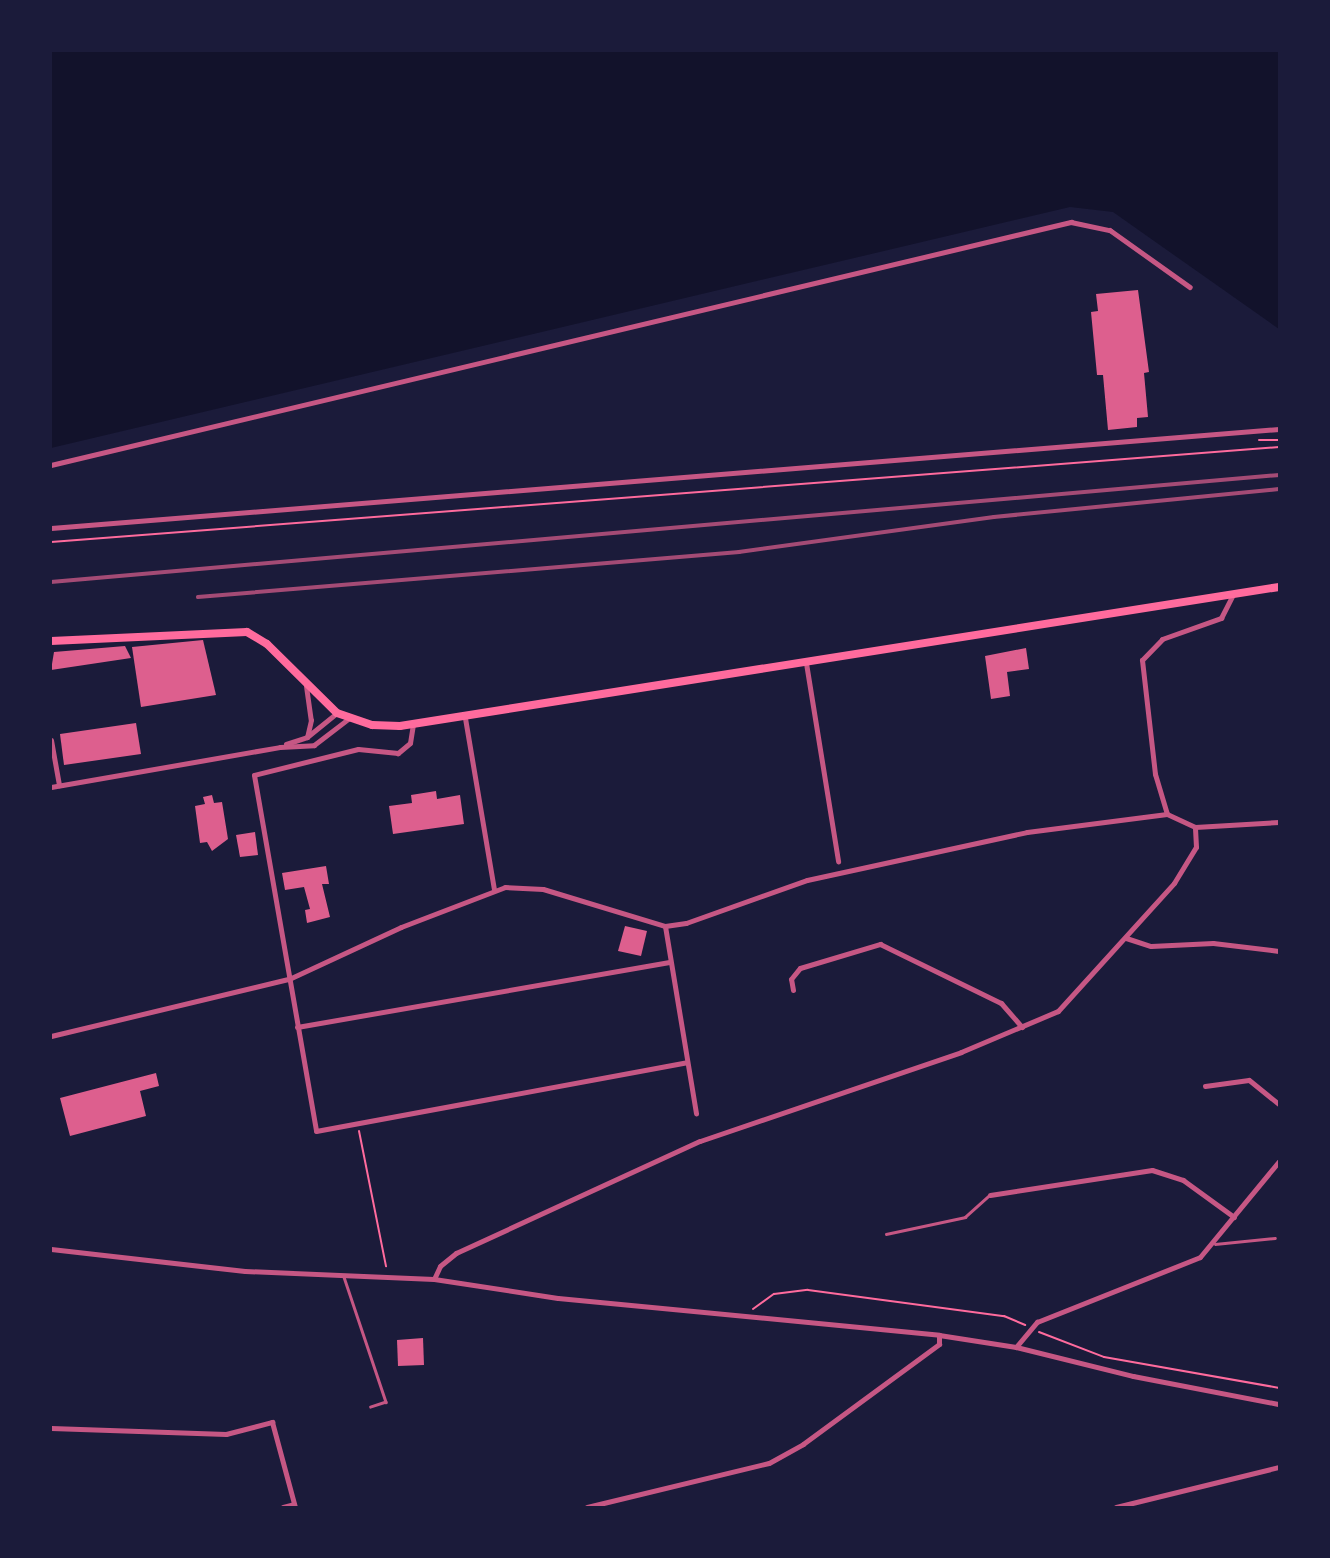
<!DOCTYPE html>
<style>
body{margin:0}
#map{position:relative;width:1330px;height:1558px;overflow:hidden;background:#1b1b3a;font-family:Inter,sans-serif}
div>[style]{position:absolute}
.water>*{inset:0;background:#12122b}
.building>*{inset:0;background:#dd5f8e}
.path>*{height:2px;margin:-1px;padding:0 1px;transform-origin:1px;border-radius:1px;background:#ff6b9d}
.service>*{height:2.5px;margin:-1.25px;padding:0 1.25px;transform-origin:1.25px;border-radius:1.25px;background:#c65784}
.pedestrian>*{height:4.5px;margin:-2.25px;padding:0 2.25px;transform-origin:2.25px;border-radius:2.25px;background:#c65784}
.minor>*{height:5px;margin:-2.5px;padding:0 2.5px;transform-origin:2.5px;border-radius:2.5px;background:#c65784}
.secondary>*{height:8px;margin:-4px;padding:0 4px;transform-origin:4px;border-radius:4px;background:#ff6b9d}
.rail>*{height:3.5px;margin:-1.75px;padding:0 1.75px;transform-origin:1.75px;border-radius:1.75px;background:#a44b75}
span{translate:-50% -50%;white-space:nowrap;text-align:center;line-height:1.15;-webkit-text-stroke:7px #1b1b3a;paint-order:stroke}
.frame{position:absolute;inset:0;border:52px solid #1b1b3a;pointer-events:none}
</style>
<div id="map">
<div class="water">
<div style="clip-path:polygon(51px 51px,1279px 51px,1279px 329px,1113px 212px,1070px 207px,51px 448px)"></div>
</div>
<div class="building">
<div style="clip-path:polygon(1138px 290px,1149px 372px,1144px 373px,1148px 417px,1137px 418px,1137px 427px,1108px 430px,1103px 375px,1097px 375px,1091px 312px,1098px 311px,1096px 294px)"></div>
<div style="clip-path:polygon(203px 640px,216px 695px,141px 707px,132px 647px)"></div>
<div style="clip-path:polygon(125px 646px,131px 658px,51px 670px,54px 652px)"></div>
<div style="clip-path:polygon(1026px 648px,1029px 669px,1007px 672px,1010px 696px,991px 699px,985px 656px)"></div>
<div style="clip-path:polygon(136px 723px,141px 754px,64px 765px,60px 734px)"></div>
<div style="clip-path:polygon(436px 791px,437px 799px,460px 795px,464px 824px,393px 834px,389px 806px,412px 803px,411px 795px)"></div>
<div style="clip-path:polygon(212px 795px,214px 803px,222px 802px,228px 839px,212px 851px,207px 842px,200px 843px,195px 806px,205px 804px,203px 797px)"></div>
<div style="clip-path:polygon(255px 832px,258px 855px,240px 857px,236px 835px)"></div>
<div style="clip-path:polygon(326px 866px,329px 884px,322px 884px,330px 917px,307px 923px,305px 910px,310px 909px,304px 887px,285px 890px,282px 873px)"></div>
<div style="clip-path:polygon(625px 926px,647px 931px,641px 956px,618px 951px)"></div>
<div style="clip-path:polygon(156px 1073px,159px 1086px,140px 1091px,146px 1116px,70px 1136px,60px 1098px)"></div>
<div style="clip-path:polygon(423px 1338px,424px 1365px,398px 1366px,397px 1340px)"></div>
</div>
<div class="path">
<div style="left:1259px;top:440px;width:20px"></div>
<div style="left:51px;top:542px;width:1232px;rotate:-4.42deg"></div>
<div style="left:359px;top:1131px;width:138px;rotate:78.7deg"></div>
<div style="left:753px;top:1309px;width:26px;rotate:-36deg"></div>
<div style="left:774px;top:1294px;width:34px;rotate:-7deg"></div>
<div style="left:808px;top:1290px;width:198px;rotate:7.6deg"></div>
<div style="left:1004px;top:1316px;width:23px;rotate:23deg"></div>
<div style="left:1039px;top:1332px;width:70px;rotate:21deg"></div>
<div style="left:1104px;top:1357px;width:178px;rotate:10deg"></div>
</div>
<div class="service">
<div style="left:886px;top:1234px;width:81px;rotate:-12.1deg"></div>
<div style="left:965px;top:1217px;width:31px;rotate:-42deg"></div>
<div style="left:1215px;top:1244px;width:60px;rotate:-5.7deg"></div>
<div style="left:344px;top:1277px;width:132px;rotate:71.4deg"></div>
<div style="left:386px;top:1402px;width:16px;rotate:162deg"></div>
</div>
<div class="pedestrian">
<div style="left:51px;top:465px;width:1049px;rotate:-13.4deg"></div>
<div style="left:1071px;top:222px;width:40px;rotate:12deg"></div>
<div style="left:1110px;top:230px;width:98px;rotate:35.5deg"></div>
</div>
<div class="minor">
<div style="left:51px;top:528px;width:1232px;rotate:-4.61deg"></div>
<div style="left:806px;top:663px;width:201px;rotate:80.8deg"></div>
<div style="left:306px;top:686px;width:34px;rotate:82deg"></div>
<div style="left:311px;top:720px;width:17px;rotate:103deg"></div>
<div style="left:465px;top:718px;width:173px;rotate:80.4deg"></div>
<div style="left:413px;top:724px;width:19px;rotate:99deg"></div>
<div style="left:410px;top:743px;width:16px;rotate:140deg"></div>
<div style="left:398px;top:753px;width:40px;rotate:-174.3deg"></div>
<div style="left:358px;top:749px;width:107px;rotate:166deg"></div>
<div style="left:254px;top:775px;width:361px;rotate:80.1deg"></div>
<div style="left:316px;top:1131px;width:377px;rotate:-10.5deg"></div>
<div style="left:51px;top:740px;width:46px;rotate:79.9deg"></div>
<div style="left:286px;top:744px;width:22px;rotate:-18deg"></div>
<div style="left:307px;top:737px;width:38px;rotate:-39deg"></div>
<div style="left:51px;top:787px;width:232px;rotate:-9.9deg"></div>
<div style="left:280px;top:747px;width:34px;rotate:-3deg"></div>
<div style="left:314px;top:745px;width:43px;rotate:-37.4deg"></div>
<div style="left:1167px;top:814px;width:42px;rotate:-106.7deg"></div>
<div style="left:1155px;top:774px;width:115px;rotate:-96.5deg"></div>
<div style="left:1142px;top:660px;width:29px;rotate:-46deg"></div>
<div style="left:1162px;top:639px;width:63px;rotate:-19.6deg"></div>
<div style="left:1221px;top:618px;width:27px;rotate:-63deg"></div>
<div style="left:665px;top:926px;width:190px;rotate:80.6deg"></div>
<div style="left:1126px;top:938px;width:26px;rotate:18deg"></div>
<div style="left:1151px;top:946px;width:62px;rotate:-2.8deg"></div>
<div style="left:1213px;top:943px;width:66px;rotate:6.9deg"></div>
<div style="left:793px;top:990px;width:11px;rotate:-100deg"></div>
<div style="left:791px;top:979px;width:14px;rotate:-51deg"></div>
<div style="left:800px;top:968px;width:84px;rotate:-16.7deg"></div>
<div style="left:880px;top:944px;width:135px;rotate:26deg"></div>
<div style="left:1001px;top:1003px;width:32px;rotate:49deg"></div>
<div style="left:297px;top:1027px;width:378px;rotate:-9.9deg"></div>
<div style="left:51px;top:1036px;width:245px;rotate:-13.5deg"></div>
<div style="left:289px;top:979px;width:123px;rotate:-24.9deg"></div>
<div style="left:401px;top:927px;width:111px;rotate:-21deg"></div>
<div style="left:505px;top:887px;width:38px;rotate:3deg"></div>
<div style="left:543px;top:889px;width:127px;rotate:16.9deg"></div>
<div style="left:665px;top:926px;width:21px;rotate:-8deg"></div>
<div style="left:686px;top:923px;width:128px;rotate:-19.6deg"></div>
<div style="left:807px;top:880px;width:225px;rotate:-12.3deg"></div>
<div style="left:1027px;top:832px;width:141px;rotate:-7.3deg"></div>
<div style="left:1167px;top:814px;width:31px;rotate:25deg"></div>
<div style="left:1195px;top:827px;width:84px;rotate:-3.4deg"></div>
<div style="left:1205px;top:1086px;width:44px;rotate:-7.8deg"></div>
<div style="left:1249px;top:1080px;width:38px;rotate:39deg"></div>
<div style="left:990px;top:1195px;width:164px;rotate:-8.8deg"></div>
<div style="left:1152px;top:1170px;width:33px;rotate:18deg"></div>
<div style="left:1183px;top:1180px;width:63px;rotate:36deg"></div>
<div style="left:51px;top:1249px;width:195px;rotate:6.5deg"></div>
<div style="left:245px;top:1271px;width:189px;rotate:2.4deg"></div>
<div style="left:434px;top:1279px;width:125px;rotate:8.7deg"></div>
<div style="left:558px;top:1298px;width:383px;rotate:5.5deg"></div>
<div style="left:939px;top:1335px;width:78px;rotate:8.9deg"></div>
<div style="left:1016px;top:1347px;width:121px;rotate:13.9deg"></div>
<div style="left:1133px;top:1376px;width:149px;rotate:10.9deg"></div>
<div style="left:434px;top:1279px;width:14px;rotate:-65deg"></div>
<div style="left:440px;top:1266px;width:21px;rotate:-39deg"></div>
<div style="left:456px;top:1253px;width:268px;rotate:-24.7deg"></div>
<div style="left:700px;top:1141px;width:276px;rotate:-18.8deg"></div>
<div style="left:961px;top:1052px;width:105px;rotate:-22.9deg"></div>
<div style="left:1058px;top:1011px;width:173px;rotate:-47.8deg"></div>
<div style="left:1174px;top:883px;width:42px;rotate:-58.6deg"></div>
<div style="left:1196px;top:847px;width:20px;rotate:-93deg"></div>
<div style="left:1016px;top:1347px;width:33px;rotate:-50deg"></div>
<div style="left:1037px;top:1322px;width:175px;rotate:-21.7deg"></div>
<div style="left:1200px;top:1257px;width:124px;rotate:-50.5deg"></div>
<div style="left:51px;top:1428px;width:175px;rotate:2deg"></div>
<div style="left:226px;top:1434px;width:48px;rotate:-14.6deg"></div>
<div style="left:272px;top:1422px;width:88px;rotate:74.9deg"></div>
<div style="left:283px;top:1507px;width:11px;rotate:-15deg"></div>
<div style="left:587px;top:1507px;width:187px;rotate:-13.6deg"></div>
<div style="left:769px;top:1463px;width:39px;rotate:-29deg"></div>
<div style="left:803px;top:1444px;width:169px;rotate:-36.3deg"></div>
<div style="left:939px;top:1344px;width:9px;rotate:-90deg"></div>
<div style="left:1116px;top:1507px;width:168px;rotate:-13.8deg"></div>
</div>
<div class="secondary">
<div style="left:51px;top:641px;width:196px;rotate:-2.6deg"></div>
<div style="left:247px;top:632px;width:23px;rotate:31deg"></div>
<div style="left:267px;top:644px;width:98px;rotate:44.6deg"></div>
<div style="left:337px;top:713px;width:37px;rotate:19deg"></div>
<div style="left:372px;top:725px;width:28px;rotate:2deg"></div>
<div style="left:400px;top:726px;width:890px;rotate:-8.99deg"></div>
</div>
<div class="rail">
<div style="left:51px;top:582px;width:1233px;rotate:-4.98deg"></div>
<div style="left:198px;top:597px;width:543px;rotate:-4.75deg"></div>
<div style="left:739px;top:552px;width:257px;rotate:-7.8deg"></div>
<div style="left:994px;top:517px;width:286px;rotate:-5.6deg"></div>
</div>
<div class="frame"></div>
</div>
